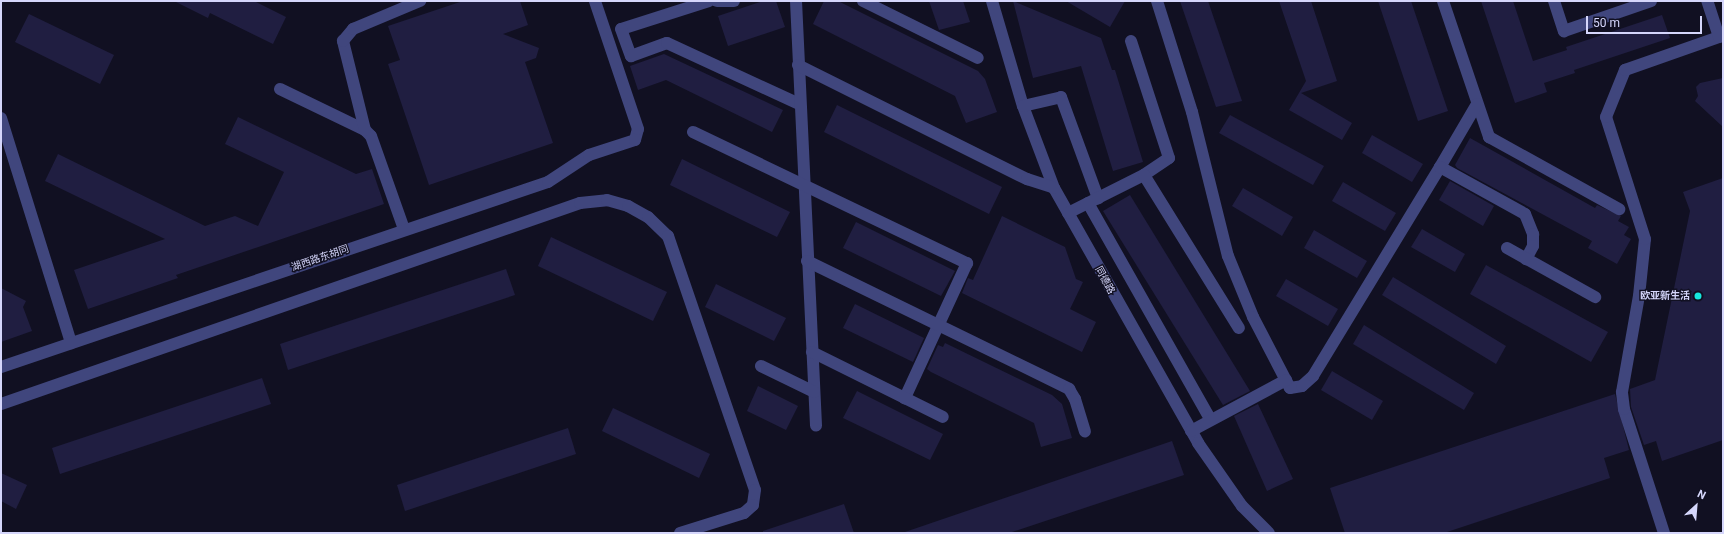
<!DOCTYPE html>
<meta charset="utf-8">
<style>
body{margin:0}
#map{position:relative;width:1724px;height:534px;overflow:hidden;background:#111022;font-family:Roboto,"Noto Sans SC",sans-serif}
div>[style]{position:absolute}
.building>*{inset:0;background:#201e41}
.minor>*{height:12px;margin:-6px;padding:0 6px;transform-origin:6px;border-radius:6px;background:#40467d}
.dots>*{width:11px;height:11px;translate:-50% -50%;box-sizing:border-box;border:2px solid #111022;border-radius:50%}
span{translate:-50% -50%;white-space:nowrap;text-align:center;line-height:1.15;-webkit-text-stroke:3px #111022;paint-order:stroke}
.street-label{font-size:10px;color:#d5d6fb}
.poi-label{font-size:10px;color:#d5d6fb;font-weight:700}
.right{translate:-100% -50%;text-align:right}
.frame{position:absolute;inset:0;border:2px solid #d5d6fb;pointer-events:none}
.north{position:absolute;left:1676px;top:486px;width:40px;height:40px;-webkit-text-stroke:3px #111022;paint-order:stroke;rotate:26deg;font-size:11px;font-weight:700;line-height:16px;text-align:center;color:#d5d6fb}
.north::after{content:'';display:block;margin:auto;width:14px;height:18px;background:#d5d6fb;clip-path:polygon(50% 0,100% 100%,50% 72%,0 100%)}
.scale{position:absolute;left:1586px;top:16px;width:116px;height:18px;box-sizing:border-box;border:2px solid #d5d6fb;border-top:0;padding-left:5px;font-size:12px;line-height:14px;white-space:nowrap;color:#d5d6fb;-webkit-text-stroke:3px #111022;paint-order:stroke}
</style>
<div id="map">
<div class="building">
<div style="clip-path:polygon(174px 1px,254px 1px,286px 17px,273px 44px,210px 13px,208px 18px)"></div>
<div style="clip-path:polygon(463px 1px,520px 1px,528px 25px,503px 34px,539px 48px,536px 58px,525px 62px,553px 143px,429px 185px,388px 64px,400px 60px,388px 26px)"></div>
<div style="clip-path:polygon(763px 1px,776px 1px,785px 27px,728px 46px,718px 16px)"></div>
<div style="clip-path:polygon(824px 1px,838px 1px,978px 71px,985px 79px,997px 112px,966px 123px,955px 96px,813px 24px)"></div>
<div style="clip-path:polygon(929px 1px,963px 1px,970px 22px,939px 30px)"></div>
<div style="clip-path:polygon(1013px 1px,1101px 38px,1112px 70px,1115px 70px,1143px 162px,1113px 171px,1081px 66px,1033px 78px)"></div>
<div style="clip-path:polygon(1066px 1px,1125px 1px,1110px 27px)"></div>
<div style="clip-path:polygon(1180px 1px,1208px 1px,1242px 101px,1216px 107px)"></div>
<div style="clip-path:polygon(1279px 1px,1311px 1px,1337px 81px,1301px 93px,1352px 123px,1342px 140px,1289px 110px,1306px 81px)"></div>
<div style="clip-path:polygon(1378px 1px,1411px 1px,1448px 111px,1418px 121px)"></div>
<div style="clip-path:polygon(1481px 1px,1513px 1px,1533px 61px,1567px 50px,1566px 47px,1662px 15px,1670px 38px,1574px 70px,1575px 73px,1544px 83px,1547px 92px,1515px 103px)"></div>
<div style="clip-path:polygon(29px 14px,114px 55px,100px 84px,15px 42px)"></div>
<div style="clip-path:polygon(664px 54px,783px 110px,772px 132px,666px 80px,638px 90px,630px 66px)"></div>
<div style="clip-path:polygon(1723px 78px,1723px 127px,1695px 101px,1698px 96px,1696px 87px,1700px 83px)"></div>
<div style="clip-path:polygon(837px 105px,1002px 187px,989px 214px,824px 132px)"></div>
<div style="clip-path:polygon(1230px 115px,1324px 166px,1313px 185px,1219px 133px)"></div>
<div style="clip-path:polygon(238px 117px,356px 174px,372px 169px,384px 204px,176px 275px,178px 278px,88px 309px,74px 270px,165px 239px,45px 181px,58px 154px,205px 226px,235px 216px,258px 226px,284px 172px,225px 144px)"></div>
<div style="clip-path:polygon(1372px 135px,1423px 164px,1412px 182px,1362px 153px)"></div>
<div style="clip-path:polygon(1470px 138px,1595px 208px,1597px 205px,1621px 216px,1618px 221px,1629px 227px,1624px 235px,1631px 239px,1617px 264px,1588px 248px,1592px 241px,1457px 168px,1455px 165px)"></div>
<div style="clip-path:polygon(682px 159px,790px 212px,777px 237px,670px 185px)"></div>
<div style="clip-path:polygon(1723px 178px,1723px 440px,1662px 461px,1656px 441px,1644px 445px,1631px 407px,1630px 389px,1655px 380px,1690px 211px,1683px 192px)"></div>
<div style="clip-path:polygon(1450px 181px,1494px 206px,1483px 226px,1439px 200px)"></div>
<div style="clip-path:polygon(1343px 182px,1396px 213px,1385px 231px,1332px 201px)"></div>
<div style="clip-path:polygon(1243px 188px,1293px 217px,1282px 236px,1232px 206px)"></div>
<div style="clip-path:polygon(1130px 195px,1250px 391px,1223px 405px,1103px 211px)"></div>
<div style="clip-path:polygon(1002px 216px,1065px 247px,1076px 279px,1083px 282px,1070px 309px,1096px 322px,1082px 352px,962px 293px,968px 278px,973px 280px)"></div>
<div style="clip-path:polygon(856px 222px,955px 271px,941px 296px,843px 248px)"></div>
<div style="clip-path:polygon(1422px 229px,1465px 254px,1455px 272px,1411px 247px)"></div>
<div style="clip-path:polygon(1314px 230px,1367px 261px,1357px 278px,1304px 248px)"></div>
<div style="clip-path:polygon(551px 237px,667px 292px,653px 321px,538px 266px)"></div>
<div style="clip-path:polygon(1486px 265px,1608px 332px,1591px 362px,1470px 294px)"></div>
<div style="clip-path:polygon(506px 269px,515px 295px,288px 370px,280px 344px)"></div>
<div style="clip-path:polygon(1393px 277px,1506px 346px,1496px 364px,1382px 295px)"></div>
<div style="clip-path:polygon(1286px 279px,1338px 309px,1328px 326px,1276px 296px)"></div>
<div style="clip-path:polygon(716px 284px,786px 318px,774px 341px,705px 307px)"></div>
<div style="clip-path:polygon(1px 288px,26px 301px,23px 307px,32px 331px,1px 342px)"></div>
<div style="clip-path:polygon(855px 304px,924px 338px,913px 362px,843px 328px)"></div>
<div style="clip-path:polygon(1364px 325px,1474px 393px,1464px 410px,1353px 344px)"></div>
<div style="clip-path:polygon(945px 343px,1052px 395px,1062px 404px,1072px 438px,1041px 447px,1034px 423px,931px 372px,927px 369px,938px 345px,943px 347px)"></div>
<div style="clip-path:polygon(1332px 371px,1383px 401px,1372px 420px,1321px 390px)"></div>
<div style="clip-path:polygon(262px 378px,271px 404px,60px 474px,52px 448px)"></div>
<div style="clip-path:polygon(758px 386px,798px 406px,786px 430px,747px 411px)"></div>
<div style="clip-path:polygon(857px 391px,943px 434px,930px 460px,843px 418px)"></div>
<div style="clip-path:polygon(1615px 394px,1629px 450px,1604px 458px,1610px 478px,1444px 533px,1345px 533px,1330px 488px)"></div>
<div style="clip-path:polygon(1258px 404px,1293px 479px,1267px 491px,1234px 416px)"></div>
<div style="clip-path:polygon(613px 408px,710px 454px,699px 478px,602px 431px)"></div>
<div style="clip-path:polygon(568px 428px,576px 454px,405px 511px,397px 485px)"></div>
<div style="clip-path:polygon(1172px 441px,1184px 475px,1009px 533px,902px 533px)"></div>
<div style="clip-path:polygon(1px 473px,27px 485px,16px 509px,1px 501px)"></div>
<div style="clip-path:polygon(844px 504px,854px 533px,763px 533px,763px 531px)"></div>
</div>
<div class="minor">
<div style="left:709px;top:1px;width:92px;rotate:162.3deg"></div>
<div style="left:621px;top:29px;width:29px;rotate:70deg"></div>
<div style="left:631px;top:56px;width:38px;rotate:-20deg"></div>
<div style="left:667px;top:43px;width:145px;rotate:24.8deg"></div>
<div style="left:717px;top:1px;width:17px"></div>
<div style="left:796px;top:1px;width:425px;rotate:87.3deg"></div>
<div style="left:863px;top:1px;width:128px;rotate:26.4deg"></div>
<div style="left:992px;top:1px;width:109px;rotate:73.6deg"></div>
<div style="left:1023px;top:106px;width:88px;rotate:69.3deg"></div>
<div style="left:1054px;top:188px;width:293px;rotate:60.5deg"></div>
<div style="left:1198px;top:443px;width:77px;rotate:55.1deg"></div>
<div style="left:1242px;top:506px;width:38px;rotate:45deg"></div>
<div style="left:1157px;top:1px;width:116px;rotate:72.5deg"></div>
<div style="left:1192px;top:112px;width:148px;rotate:76deg"></div>
<div style="left:1228px;top:256px;width:66px;rotate:67.7deg"></div>
<div style="left:1253px;top:317px;width:80px;rotate:62.5deg"></div>
<div style="left:1290px;top:388px;width:12px;rotate:-9deg"></div>
<div style="left:1302px;top:386px;width:15px;rotate:-42deg"></div>
<div style="left:1313px;top:376px;width:245px;rotate:-58.7deg"></div>
<div style="left:1443px;top:1px;width:144px;rotate:71.3deg"></div>
<div style="left:1489px;top:137px;width:149px;rotate:29deg"></div>
<div style="left:1554px;top:1px;width:32px;rotate:72deg"></div>
<div style="left:1564px;top:31px;width:92px;rotate:-19deg"></div>
<div style="left:1131px;top:41px;width:123px;rotate:72deg"></div>
<div style="left:1169px;top:158px;width:30px;rotate:146deg"></div>
<div style="left:798px;top:65px;width:256px;rotate:26.5deg"></div>
<div style="left:1027px;top:179px;width:28px;rotate:18deg"></div>
<div style="left:280px;top:89px;width:94px;rotate:25.8deg"></div>
<div style="left:365px;top:130px;width:8px;rotate:45deg"></div>
<div style="left:371px;top:136px;width:99px;rotate:70.5deg"></div>
<div style="left:1477px;top:104px;width:73px;rotate:120.4deg"></div>
<div style="left:1440px;top:167px;width:97px;rotate:28.9deg"></div>
<div style="left:1525px;top:214px;width:22px;rotate:68deg"></div>
<div style="left:1533px;top:234px;width:12px;rotate:90deg"></div>
<div style="left:1533px;top:246px;width:15px;rotate:118deg"></div>
<div style="left:1023px;top:106px;width:39px;rotate:-13deg"></div>
<div style="left:1061px;top:97px;width:108px;rotate:69.9deg"></div>
<div style="left:1px;top:118px;width:236px;rotate:72.7deg"></div>
<div style="left:365px;top:130px;width:92px;rotate:-103.9deg"></div>
<div style="left:343px;top:41px;width:16px;rotate:-50deg"></div>
<div style="left:353px;top:29px;width:73px;rotate:-22.7deg"></div>
<div style="left:693px;top:132px;width:304px;rotate:25.6deg"></div>
<div style="left:967px;top:263px;width:149px;rotate:114.7deg"></div>
<div style="left:1088px;top:203px;width:249px;rotate:60.5deg"></div>
<div style="left:1068px;top:213px;width:85px;rotate:-26.6deg"></div>
<div style="left:1144px;top:175px;width:180px;rotate:58.2deg"></div>
<div style="left:1507px;top:248px;width:101px;rotate:29.1deg"></div>
<div style="left:807px;top:261px;width:292px;rotate:26deg"></div>
<div style="left:1069px;top:389px;width:12px;rotate:59deg"></div>
<div style="left:1075px;top:399px;width:34px;rotate:73deg"></div>
<div style="left:812px;top:352px;width:146px;rotate:26.4deg"></div>
<div style="left:761px;top:366px;width:59px;rotate:26.1deg"></div>
<div style="left:1px;top:367px;width:577px;rotate:-18.69deg"></div>
<div style="left:548px;top:182px;width:49px;rotate:-33.4deg"></div>
<div style="left:589px;top:155px;width:48px;rotate:-18.1deg"></div>
<div style="left:635px;top:140px;width:11px;rotate:-75deg"></div>
<div style="left:638px;top:129px;width:135px;rotate:-108.6deg"></div>
<div style="left:1px;top:404px;width:613px;rotate:-19.14deg"></div>
<div style="left:580px;top:203px;width:27px;rotate:-6deg"></div>
<div style="left:607px;top:200px;width:22px;rotate:16deg"></div>
<div style="left:628px;top:206px;width:23px;rotate:29deg"></div>
<div style="left:648px;top:217px;width:28px;rotate:44deg"></div>
<div style="left:668px;top:236px;width:268px;rotate:71.1deg"></div>
<div style="left:755px;top:490px;width:15px;rotate:98deg"></div>
<div style="left:753px;top:505px;width:12px;rotate:138deg"></div>
<div style="left:744px;top:513px;width:67px;rotate:162.6deg"></div>
<div style="left:1191px;top:431px;width:108px;rotate:-28.2deg"></div>
<div style="left:1664px;top:533px;width:130px;rotate:-107.9deg"></div>
<div style="left:1624px;top:409px;width:17px;rotate:-97deg"></div>
<div style="left:1622px;top:392px;width:97px;rotate:-80deg"></div>
<div style="left:1639px;top:296px;width:57px;rotate:-84deg"></div>
<div style="left:1645px;top:239px;width:128px;rotate:-107.7deg"></div>
<div style="left:1606px;top:117px;width:51px;rotate:-68deg"></div>
<div style="left:1625px;top:70px;width:100px;rotate:-19.3deg"></div>
<div style="left:1719px;top:37px;width:38px;rotate:-108deg"></div>
</div>
<div class="dots">
<div style="left:1698px;top:296px;background:#16e7de"></div>
</div>
<div class="street-label">
<span style="left:320px;top:258px;rotate:-19deg">湖西路东胡同</span>
<span style="left:1105px;top:280px;rotate:61deg">同德路</span>
</div>
<div class="poi-label">
<span class="right" style="left:1690px;top:296px">欧亚新生活</span>
</div>
<div class="frame"></div>
<div class="north">N</div>
<div class="scale">50 m</div>
</div>
